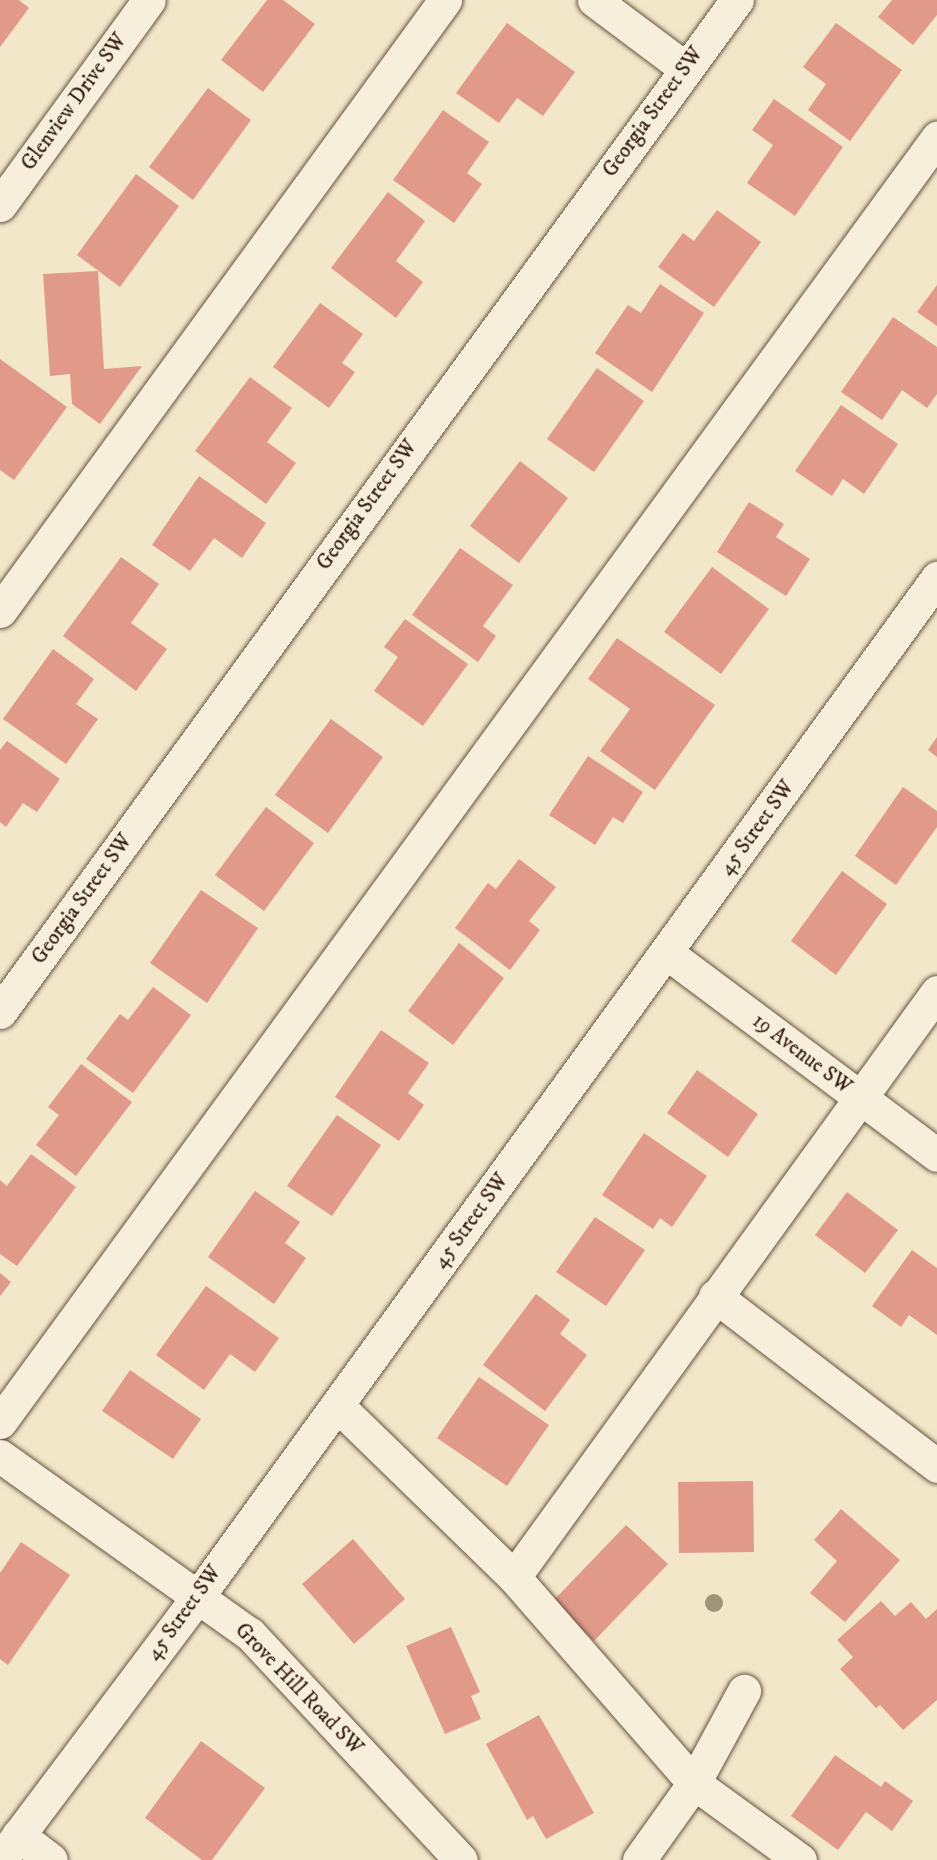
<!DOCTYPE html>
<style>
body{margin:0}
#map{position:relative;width:937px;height:1860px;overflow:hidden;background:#f2e7c9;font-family:"IM FELL DW Pica",serif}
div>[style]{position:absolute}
.building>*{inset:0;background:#e19a8a}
.roads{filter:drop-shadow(0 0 2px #66523e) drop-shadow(0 0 2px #66523e)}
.minor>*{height:33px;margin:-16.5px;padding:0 16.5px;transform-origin:16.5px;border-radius:16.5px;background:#f7efdc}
.trees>*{width:18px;height:18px;margin:-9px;border-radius:50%;background:#a19579}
span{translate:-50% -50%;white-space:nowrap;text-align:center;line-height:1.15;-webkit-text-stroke:5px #f7efdc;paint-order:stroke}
.street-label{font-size:21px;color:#37200f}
</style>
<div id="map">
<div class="building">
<div style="clip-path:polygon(0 0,19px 0,29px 8px,0 47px)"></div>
<div style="clip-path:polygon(267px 0,283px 0,315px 24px,263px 92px,221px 60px)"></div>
<div style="clip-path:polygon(892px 0,937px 0,937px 15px,913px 45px,878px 17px)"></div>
<div style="clip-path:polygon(507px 23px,575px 72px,543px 116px,517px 98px,499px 123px,456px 93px)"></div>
<div style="clip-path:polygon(836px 23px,902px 70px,850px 141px,808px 110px,826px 84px,803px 67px)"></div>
<div style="clip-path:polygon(208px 88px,251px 120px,193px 200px,149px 167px)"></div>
<div style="clip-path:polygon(774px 99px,843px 147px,795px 216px,747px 183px,773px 145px,752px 130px)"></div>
<div style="clip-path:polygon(443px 110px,489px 142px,467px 173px,482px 184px,454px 223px,393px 180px)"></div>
<div style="clip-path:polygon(136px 174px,179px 206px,120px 287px,77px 255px)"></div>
<div style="clip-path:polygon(388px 192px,425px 221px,396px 261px,423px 282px,396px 318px,331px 268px)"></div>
<div style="clip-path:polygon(717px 210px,761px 242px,714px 307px,658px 267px,683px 233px,694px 241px)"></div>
<div style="clip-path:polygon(98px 271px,104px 369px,142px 366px,100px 424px,72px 404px,70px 374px,50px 376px,43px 274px)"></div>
<div style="clip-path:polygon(660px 284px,704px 313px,652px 392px,595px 353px,628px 305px,641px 313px)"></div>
<div style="clip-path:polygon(937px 285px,937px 326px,917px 312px)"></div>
<div style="clip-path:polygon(320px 303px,363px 334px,342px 363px,355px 372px,329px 408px,273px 367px)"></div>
<div style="clip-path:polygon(893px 317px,937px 347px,937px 394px,927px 408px,902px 390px,882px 420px,841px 392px)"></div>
<div style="clip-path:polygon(0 359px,67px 407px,14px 480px,0 470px)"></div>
<div style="clip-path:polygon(597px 368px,644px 401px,594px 472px,547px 439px)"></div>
<div style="clip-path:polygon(250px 377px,292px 408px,267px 442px,296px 463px,266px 504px,195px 451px)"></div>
<div style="clip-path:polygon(841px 405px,898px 444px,864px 494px,843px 479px,832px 496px,795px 471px)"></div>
<div style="clip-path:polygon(520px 461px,568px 498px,519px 563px,470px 526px)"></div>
<div style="clip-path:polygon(199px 476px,266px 523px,242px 558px,214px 538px,190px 571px,152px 545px)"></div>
<div style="clip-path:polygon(749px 502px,784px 524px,776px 537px,810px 559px,786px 596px,717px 552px)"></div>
<div style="clip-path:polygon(460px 548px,513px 585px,483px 626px,496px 636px,478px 662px,412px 615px)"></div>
<div style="clip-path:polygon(121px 557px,159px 584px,131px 623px,167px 649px,136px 691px,63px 636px)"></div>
<div style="clip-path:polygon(712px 567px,769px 609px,721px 674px,664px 632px)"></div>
<div style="clip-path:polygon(405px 619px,468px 664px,423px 726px,374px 691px,398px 657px,384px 647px)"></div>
<div style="clip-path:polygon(617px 638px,715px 705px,655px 790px,600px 751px,630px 709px,588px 679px)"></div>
<div style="clip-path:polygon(53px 649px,94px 679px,76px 704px,98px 719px,66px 764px,3px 719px)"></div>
<div style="clip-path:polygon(331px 719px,383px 757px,328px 833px,275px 795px)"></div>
<div style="clip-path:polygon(937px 737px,937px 757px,928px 750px)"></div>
<div style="clip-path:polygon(7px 741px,60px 779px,37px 812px,23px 803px,6px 827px,0 822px,0 750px)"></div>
<div style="clip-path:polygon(588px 756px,643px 792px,623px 823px,613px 817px,595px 845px,549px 815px)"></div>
<div style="clip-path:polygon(903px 787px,937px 811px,937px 827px,896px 885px,855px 856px)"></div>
<div style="clip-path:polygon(266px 807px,314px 843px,264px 911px,215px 875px)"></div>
<div style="clip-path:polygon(519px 859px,556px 887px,529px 921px,540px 930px,510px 970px,455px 928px,488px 883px,496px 889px)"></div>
<div style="clip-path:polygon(842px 871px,887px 904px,836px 975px,791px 941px)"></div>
<div style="clip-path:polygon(201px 890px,258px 928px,207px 1003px,150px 963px)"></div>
<div style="clip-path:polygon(459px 943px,504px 978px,453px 1045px,408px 1011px)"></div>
<div style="clip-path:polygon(153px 987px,191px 1015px,133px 1093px,86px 1059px,120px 1014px,128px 1020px)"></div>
<div style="clip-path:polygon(381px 1030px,429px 1063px,408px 1093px,424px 1105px,399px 1141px,335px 1097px)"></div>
<div style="clip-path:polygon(81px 1064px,132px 1102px,76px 1176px,36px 1145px,59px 1115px,48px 1107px)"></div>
<div style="clip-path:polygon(697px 1070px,758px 1114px,728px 1157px,667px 1113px)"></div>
<div style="clip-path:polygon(337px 1115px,381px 1145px,332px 1216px,287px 1186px)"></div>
<div style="clip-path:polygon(644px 1133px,707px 1176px,672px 1227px,660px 1218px,653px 1229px,602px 1195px)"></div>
<div style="clip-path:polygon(31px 1154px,76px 1187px,17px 1266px,0 1254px,0 1180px,7px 1186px)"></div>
<div style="clip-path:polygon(255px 1191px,300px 1222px,285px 1243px,306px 1258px,274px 1304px,208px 1257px)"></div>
<div style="clip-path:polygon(847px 1192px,898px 1230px,865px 1273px,815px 1235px)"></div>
<div style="clip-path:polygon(595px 1217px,645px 1250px,606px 1306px,556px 1272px)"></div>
<div style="clip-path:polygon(912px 1250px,937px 1268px,937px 1335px,909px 1315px,901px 1327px,872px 1306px)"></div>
<div style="clip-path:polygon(0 1273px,11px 1282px,0 1296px)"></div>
<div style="clip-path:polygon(206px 1286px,279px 1338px,255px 1372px,230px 1354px,204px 1390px,156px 1355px)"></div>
<div style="clip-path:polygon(536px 1294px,570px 1320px,560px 1334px,587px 1355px,545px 1411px,483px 1365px)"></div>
<div style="clip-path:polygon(130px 1370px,201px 1419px,173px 1459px,102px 1411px)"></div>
<div style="clip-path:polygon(479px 1377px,549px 1425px,507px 1486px,437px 1438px)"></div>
<div style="clip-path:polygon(753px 1481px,754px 1552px,679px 1553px,678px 1482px)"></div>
<div style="clip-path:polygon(841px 1509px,900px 1560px,845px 1622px,810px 1593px,837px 1561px,814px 1540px)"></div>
<div style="clip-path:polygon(626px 1525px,668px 1564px,594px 1641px,553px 1601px)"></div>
<div style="clip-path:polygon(353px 1539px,405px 1599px,354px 1644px,302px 1584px)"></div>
<div style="clip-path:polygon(21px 1542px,70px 1575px,8px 1665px,0 1659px,0 1573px)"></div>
<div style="clip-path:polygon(881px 1601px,895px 1616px,911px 1602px,926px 1619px,937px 1609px,937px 1700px,903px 1730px,880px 1705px,876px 1708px,840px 1669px,853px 1657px,837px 1640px)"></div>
<div style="clip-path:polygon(451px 1627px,480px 1692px,471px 1696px,481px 1719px,445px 1734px,406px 1646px)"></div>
<div style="clip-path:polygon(539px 1715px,594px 1813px,546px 1839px,533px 1816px,527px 1820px,486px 1744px)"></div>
<div style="clip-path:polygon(201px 1741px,265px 1788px,212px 1860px,202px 1860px,145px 1818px)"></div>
<div style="clip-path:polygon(835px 1755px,881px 1787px,885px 1781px,913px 1801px,892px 1831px,866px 1812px,838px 1850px,791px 1816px)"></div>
</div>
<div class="roads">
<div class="minor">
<div style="left:594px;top:0;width:114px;rotate:36.8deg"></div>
<div style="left:0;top:205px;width:253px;rotate:-54deg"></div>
<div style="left:0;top:611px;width:756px;rotate:-53.93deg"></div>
<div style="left:667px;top:953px;width:337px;rotate:36.8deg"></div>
<div style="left:0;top:1012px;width:1252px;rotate:-53.94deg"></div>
<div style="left:715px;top:1296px;width:280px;rotate:37.4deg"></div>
<div style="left:337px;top:1405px;width:247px;rotate:44.2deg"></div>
<div style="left:514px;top:1577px;width:274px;rotate:48.9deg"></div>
<div style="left:694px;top:1783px;width:131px;rotate:36deg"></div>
<div style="left:0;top:1422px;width:1590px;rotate:-53.88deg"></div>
<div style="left:0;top:1456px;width:307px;rotate:35.5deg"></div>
<div style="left:250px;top:1634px;width:309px;rotate:47deg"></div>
<div style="left:514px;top:1577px;width:722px;rotate:-54.13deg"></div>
<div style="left:18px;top:1835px;width:41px;rotate:37.1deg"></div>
<div style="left:0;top:1860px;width:331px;rotate:-53.1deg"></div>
<div style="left:199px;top:1595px;width:1257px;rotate:-54.03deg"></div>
<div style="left:639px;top:1860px;width:95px;rotate:-54.5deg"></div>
<div style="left:694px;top:1783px;width:105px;rotate:-61.5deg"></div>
</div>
</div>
<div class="trees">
<div style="left:714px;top:1603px"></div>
</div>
<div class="street-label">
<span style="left:74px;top:102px;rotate:-54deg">Glenview Drive SW</span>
<span style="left:653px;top:112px;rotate:-54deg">Georgia Street SW</span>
<span style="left:367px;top:505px;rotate:-54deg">Georgia Street SW</span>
<span style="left:757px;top:828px;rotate:-54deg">45 Street SW</span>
<span style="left:82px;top:899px;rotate:-54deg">Georgia Street SW</span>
<span style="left:802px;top:1054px;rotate:37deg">19 Avenue SW</span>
<span style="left:471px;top:1221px;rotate:-54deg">45 Street SW</span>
<span style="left:184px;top:1613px;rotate:-54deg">45 Street SW</span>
<span style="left:299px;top:1689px;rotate:46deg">Grove Hill Road SW</span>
</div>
</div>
